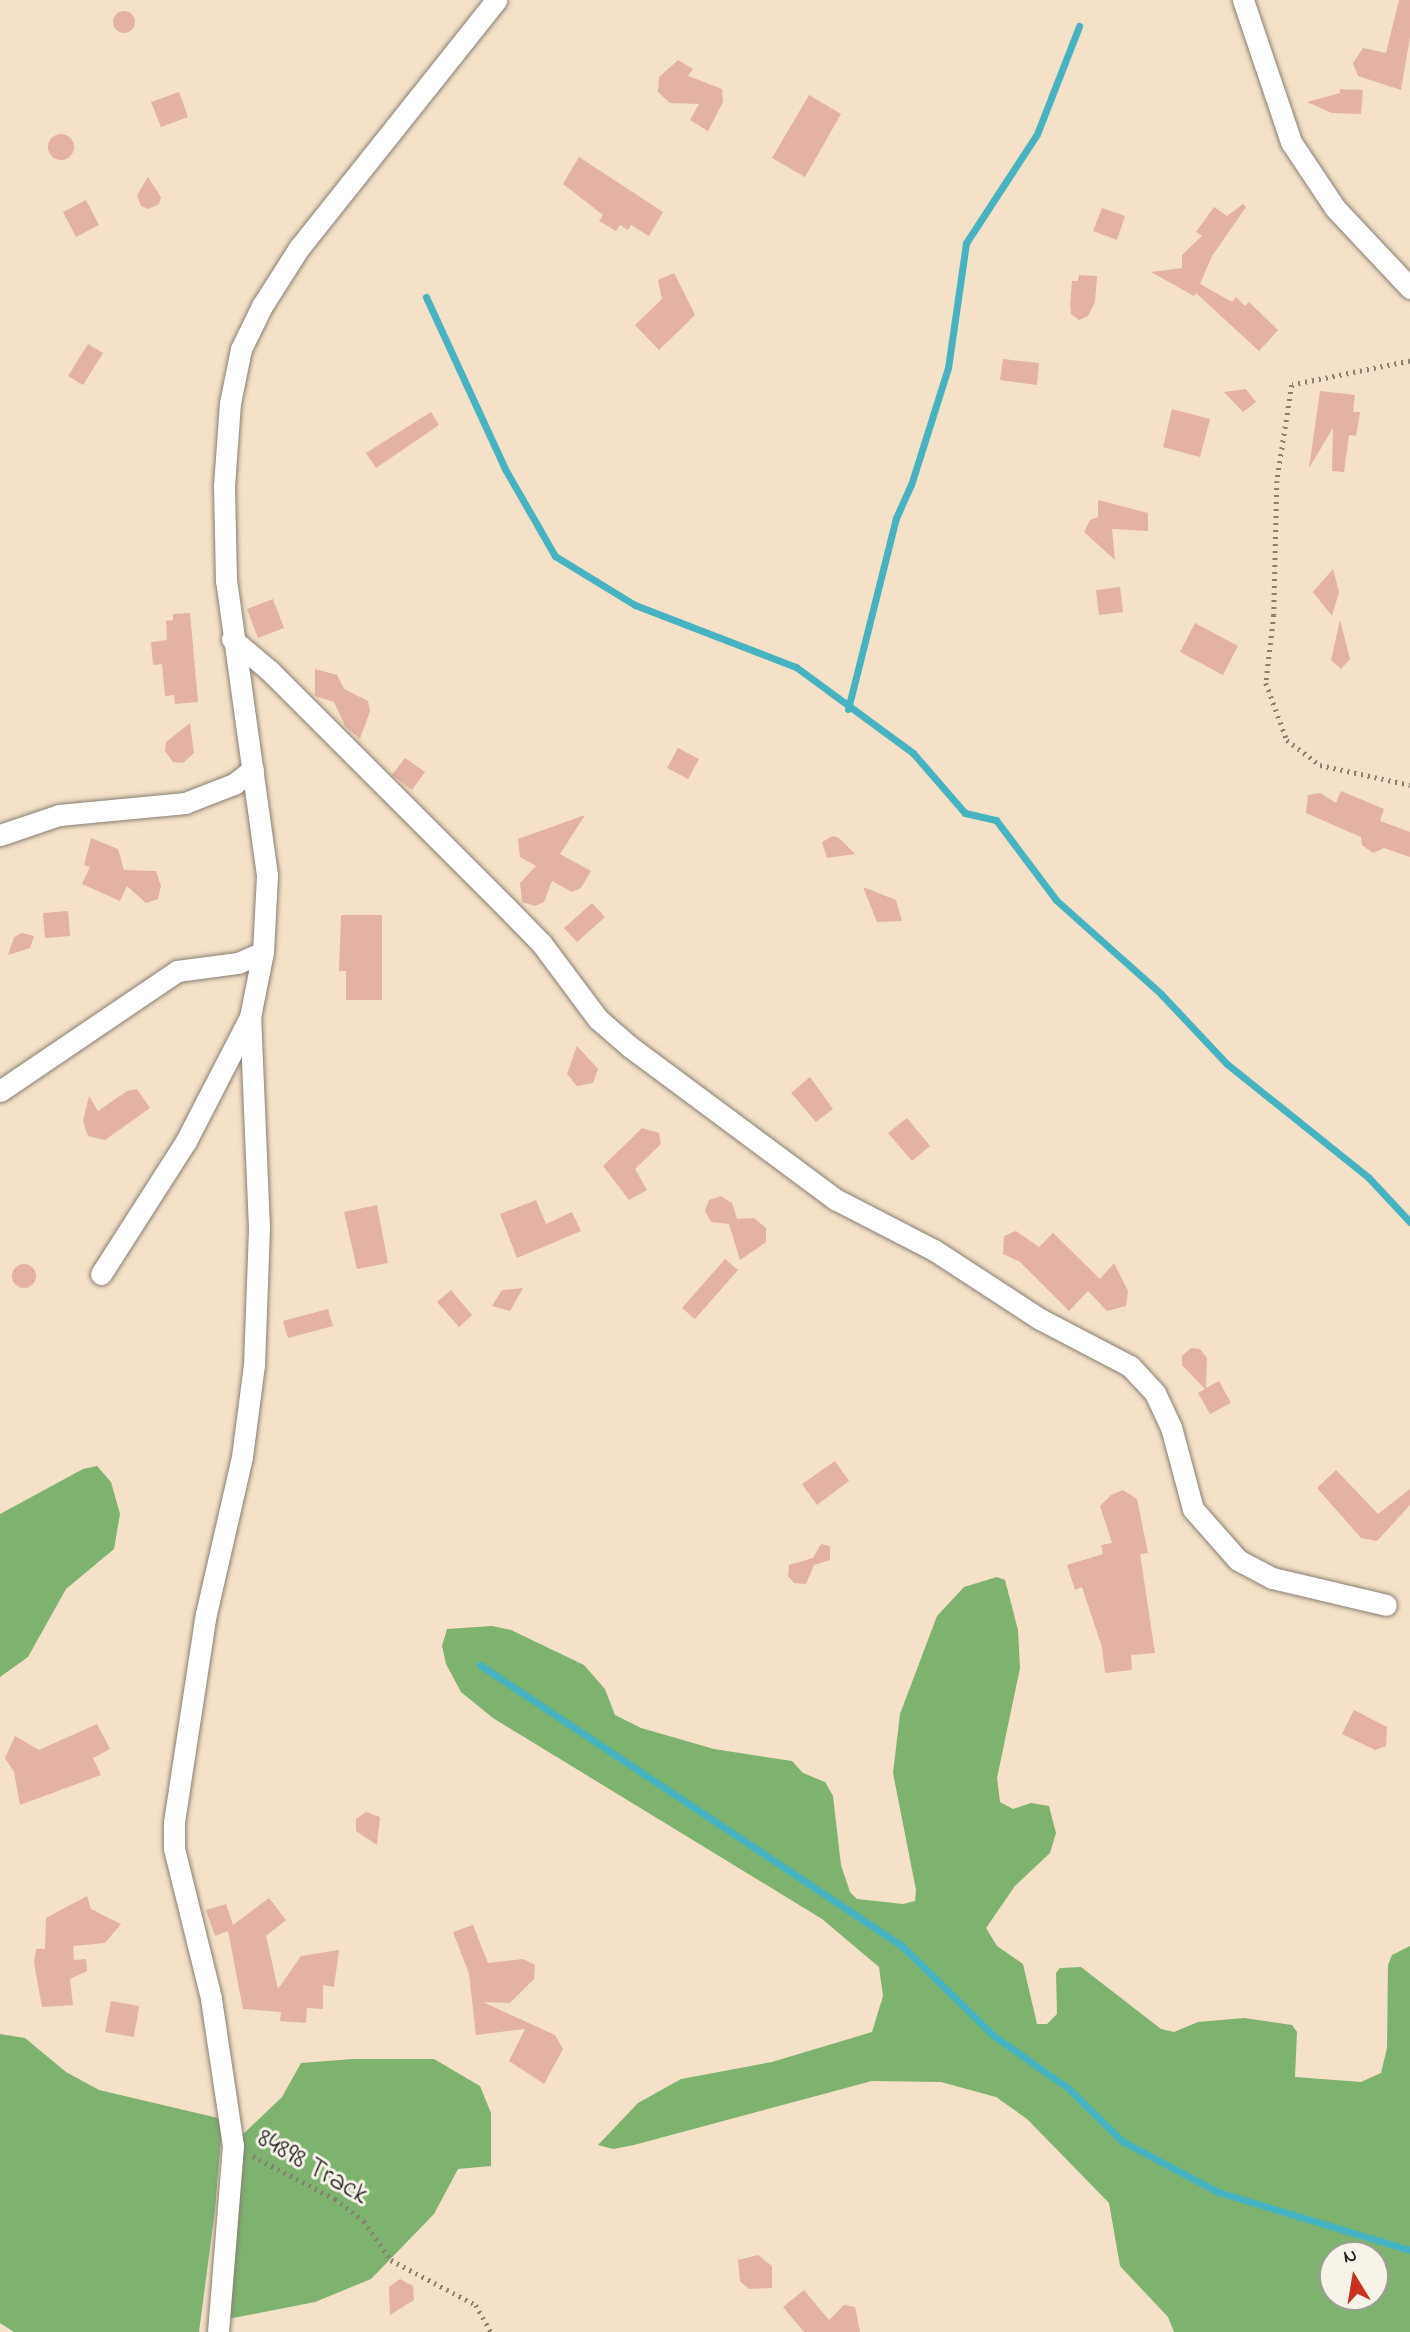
<!DOCTYPE html>
<style>
body{margin:0}
#map{position:relative;width:1410px;height:2332px;overflow:hidden;background:#f4e1c7;font-family:"Indie Flower",sans-serif}
div>[style]{position:absolute}
.forest>*{inset:0;background:#7db36f}
.stream>*{height:7px;margin:-3.5px;padding:0 3.5px;transform-origin:3.5px;border-radius:3.5px;background:#45b3c1}
.building>*{inset:0;background:#e3b2a4}
.round{border-radius:50%}
.path>*{height:4.5px;margin-top:-2.25px;transform-origin:0;background:repeating-linear-gradient(90deg,#887e72 0 2px,transparent 0 7px)}
.roads{filter:drop-shadow(0 0 2px #887e72) drop-shadow(0 0 2px #887e72)}
.street>*{height:21px;margin:-10.5px;padding:0 10.5px;transform-origin:10.5px;border-radius:10.5px;background:#fff}
span{translate:-50% -50%;white-space:nowrap;text-align:center;line-height:1.15;-webkit-text-stroke:6px #f7f3e8;paint-order:stroke}
.street-label{font-size:28px;color:#1c1c1c}
.north{position:absolute;left:1319px;top:2241px;width:70px;height:70px;box-sizing:border-box;background:#f7f3e8;border:2px solid #9f9d96;border-radius:50%;rotate:349deg;font-size:19px;font-weight:700;line-height:28px;text-align:center;color:#1c1c1c}
.north::after{content:'';display:block;margin:auto;width:24px;height:32px;background:#c8321e;clip-path:polygon(50% 0,100% 100%,50% 72%,0 100%)}
</style>
<div id="map">
<div class="forest">
<div style="clip-path:polygon(97px 1466px,111px 1482px,120px 1514px,114px 1549px,66px 1589px,28px 1657px,0 1677px,0 1514px,83px 1469px)"></div>
<div style="clip-path:polygon(evenodd,997px 1577px,1005px 1580px,1018px 1630px,1020px 1668px,997px 1778px,1000px 1802px,1013px 1809px,1031px 1803px,1049px 1806px,1056px 1833px,1050px 1853px,1015px 1886px,986px 1928px,997px 1946px,1023px 1964px,1037px 2024px,1047px 2024px,1057px 2014px,1056px 1973px,1060px 1968px,1081px 1967px,1161px 2029px,1174px 2032px,1198px 2022px,1244px 2018px,1292px 2025px,1297px 2032px,1295px 2077px,1361px 2082px,1381px 2073px,1387px 2048px,1388px 1965px,1392px 1955px,1410px 1946px,1410px 2332px,1174px 2332px,1168px 2317px,1120px 2266px,1109px 2203px,1027px 2119px,996px 2097px,941px 2082px,872px 2081px,634px 2145px,613px 2149px,598px 2145px,638px 2103px,681px 2079px,772px 2062px,872px 2032px,883px 1996px,879px 1967px,822px 1919px,493px 1718px,461px 1692px,446px 1664px,442px 1646px,447px 1629px,492px 1626px,511px 1630px,584px 1665px,605px 1689px,615px 1715px,641px 1728px,714px 1749px,792px 1761px,803px 1773px,825px 1782px,833px 1796px,841px 1865px,850px 1892px,857px 1899px,903px 1904px,915px 1901px,916px 1890px,893px 1773px,900px 1714px,937px 1616px,964px 1587px,997px 1577px,1333px 2255px,1375px 2255px,1375px 2297px,1333px 2297px,1333px 2255px)"></div>
<div style="clip-path:polygon(0 2034px,25px 2038px,66px 2072px,99px 2090px,218px 2118px,222px 2127px,215px 2210px,199px 2332px,14px 2332px,0 2323px)"></div>
<div style="clip-path:polygon(353px 2059px,434px 2059px,480px 2086px,491px 2113px,491px 2166px,458px 2169px,434px 2214px,371px 2279px,315px 2302px,223px 2320px,237px 2140px,282px 2097px,301px 2063px)"></div>
</div>
<div class="stream">
<div style="left:426px;top:297px;width:189px;rotate:65.3deg"></div>
<div style="left:505px;top:469px;width:100px;rotate:60.1deg"></div>
<div style="left:555px;top:556px;width:94px;rotate:31.5deg"></div>
<div style="left:635px;top:605px;width:173px;rotate:21.1deg"></div>
<div style="left:796px;top:667px;width:145px;rotate:36.3deg"></div>
<div style="left:913px;top:753px;width:79px;rotate:49.1deg"></div>
<div style="left:965px;top:813px;width:32px;rotate:13deg"></div>
<div style="left:996px;top:820px;width:100px;rotate:53.1deg"></div>
<div style="left:1056px;top:900px;width:141px;rotate:41.8deg"></div>
<div style="left:1161px;top:994px;width:96px;rotate:46.7deg"></div>
<div style="left:1227px;top:1064px;width:181px;rotate:38.7deg"></div>
<div style="left:1368px;top:1177px;width:62px;rotate:47deg"></div>
<div style="left:848px;top:709px;width:197px;rotate:-75.9deg"></div>
<div style="left:896px;top:518px;width:36px;rotate:-66deg"></div>
<div style="left:911px;top:485px;width:123px;rotate:-72.5deg"></div>
<div style="left:948px;top:368px;width:126px;rotate:-81.8deg"></div>
<div style="left:966px;top:243px;width:130px;rotate:-56.9deg"></div>
<div style="left:1037px;top:134px;width:116px;rotate:-68.7deg"></div>
<div style="left:480px;top:1665px;width:507px;rotate:33.66deg"></div>
<div style="left:902px;top:1946px;width:129px;rotate:44.4deg"></div>
<div style="left:994px;top:2036px;width:90px;rotate:35.1deg"></div>
<div style="left:1068px;top:2088px;width:76px;rotate:44.5deg"></div>
<div style="left:1122px;top:2141px;width:109px;rotate:28deg"></div>
<div style="left:1218px;top:2192px;width:201px;rotate:16.8deg"></div>
</div>
<div class="building">
<div style="clip-path:polygon(1399px 0,1410px 0,1410px 37px,1401px 90px,1358px 76px,1353px 63px,1363px 48px,1386px 53px)"></div>
<div class="round" style="left:113px;top:11px;width:22px;height:22px"></div>
<div style="clip-path:polygon(678px 60px,693px 69px,688px 76px,722px 89px,723px 102px,708px 131px,690px 120px,699px 104px,670px 103px,658px 92px,659px 77px)"></div>
<div style="clip-path:polygon(1340px 89px,1363px 90px,1361px 114px,1332px 113px,1307px 102px,1340px 93px)"></div>
<div style="clip-path:polygon(179px 92px,188px 117px,161px 127px,151px 102px)"></div>
<div style="clip-path:polygon(809px 95px,841px 114px,805px 177px,772px 158px)"></div>
<div class="round" style="left:48px;top:134px;width:26px;height:26px"></div>
<div style="clip-path:polygon(579px 157px,663px 212px,649px 236px,631px 225px,628px 230px,620px 225px,616px 231px,599px 221px,603px 215px,563px 184px)"></div>
<div style="clip-path:polygon(148px 177px,161px 197px,159px 204px,148px 209px,141px 206px,137px 195px)"></div>
<div style="clip-path:polygon(86px 200px,99px 225px,76px 237px,63px 212px)"></div>
<div style="clip-path:polygon(1243px 204px,1246px 207px,1212px 256px,1200px 284px,1232px 302px,1236px 297px,1245px 306px,1249px 302px,1278px 330px,1259px 351px,1196px 293px,1194px 296px,1151px 272px,1182px 268px,1182px 255px,1202px 236px,1196px 232px,1214px 207px,1227px 216px)"></div>
<div style="clip-path:polygon(1102px 208px,1125px 216px,1117px 240px,1093px 231px)"></div>
<div style="clip-path:polygon(674px 273px,695px 315px,659px 350px,635px 325px,662px 299px,658px 280px)"></div>
<div style="clip-path:polygon(1079px 275px,1097px 276px,1095px 302px,1088px 316px,1079px 320px,1071px 314px,1070px 305px,1072px 281px,1078px 281px)"></div>
<div style="clip-path:polygon(88px 344px,103px 353px,83px 385px,68px 376px)"></div>
<div style="clip-path:polygon(1003px 359px,1039px 363px,1037px 385px,1000px 380px)"></div>
<div style="clip-path:polygon(1246px 389px,1256px 402px,1243px 412px,1224px 392px)"></div>
<div style="clip-path:polygon(1320px 391px,1355px 395px,1353px 412px,1360px 412px,1356px 436px,1349px 435px,1344px 472px,1332px 471px,1333px 428px,1309px 468px)"></div>
<div style="clip-path:polygon(1172px 409px,1210px 419px,1200px 457px,1163px 447px)"></div>
<div style="clip-path:polygon(431px 412px,439px 425px,376px 468px,366px 453px)"></div>
<div style="clip-path:polygon(1098px 500px,1148px 513px,1148px 531px,1112px 529px,1115px 560px,1084px 532px,1090px 520px,1098px 517px)"></div>
<div style="clip-path:polygon(1333px 569px,1339px 592px,1332px 616px,1313px 592px)"></div>
<div style="clip-path:polygon(1120px 587px,1123px 612px,1099px 615px,1096px 590px)"></div>
<div style="clip-path:polygon(273px 599px,284px 628px,258px 638px,247px 609px)"></div>
<div style="clip-path:polygon(190px 613px,198px 702px,175px 704px,174px 695px,165px 696px,162px 664px,153px 665px,151px 642px,167px 640px,166px 621px,173px 620px,173px 614px)"></div>
<div style="clip-path:polygon(1340px 620px,1350px 659px,1341px 669px,1331px 660px)"></div>
<div style="clip-path:polygon(1195px 623px,1238px 646px,1223px 675px,1180px 652px)"></div>
<div style="clip-path:polygon(315px 669px,337px 675px,344px 689px,368px 701px,370px 711px,360px 739px,345px 726px,334px 702px,315px 696px)"></div>
<div style="clip-path:polygon(190px 723px,194px 753px,183px 763px,173px 762px,165px 751px,166px 742px)"></div>
<div style="clip-path:polygon(678px 748px,699px 759px,688px 779px,667px 768px)"></div>
<div style="clip-path:polygon(405px 758px,425px 772px,412px 790px,392px 775px)"></div>
<div style="clip-path:polygon(1341px 791px,1384px 809px,1380px 821px,1410px 832px,1410px 857px,1384px 848px,1373px 853px,1362px 845px,1361px 837px,1306px 813px,1308px 795px,1320px 793px,1336px 803px)"></div>
<div style="clip-path:polygon(585px 815px,560px 854px,591px 871px,581px 888px,572px 892px,552px 881px,544px 902px,535px 906px,522px 902px,520px 883px,536px 866px,520px 857px,518px 839px)"></div>
<div style="clip-path:polygon(833px 836px,839px 838px,855px 854px,827px 858px,822px 842px)"></div>
<div style="clip-path:polygon(91px 838px,118px 849px,124px 870px,156px 871px,161px 886px,158px 899px,146px 903px,127px 886px,120px 901px,82px 884px,90px 867px,84px 865px)"></div>
<div style="clip-path:polygon(863px 887px,896px 900px,902px 921px,877px 922px)"></div>
<div style="clip-path:polygon(592px 903px,605px 917px,577px 942px,564px 928px)"></div>
<div style="clip-path:polygon(68px 911px,70px 936px,45px 938px,43px 913px)"></div>
<div style="clip-path:polygon(341px 915px,382px 915px,382px 1000px,346px 1000px,346px 971px,339px 971px)"></div>
<div style="clip-path:polygon(22px 933px,34px 936px,30px 948px,8px 955px,14px 937px)"></div>
<div style="clip-path:polygon(577px 1046px,598px 1069px,593px 1083px,577px 1086px,567px 1074px)"></div>
<div style="clip-path:polygon(810px 1077px,833px 1109px,816px 1122px,791px 1093px)"></div>
<div style="clip-path:polygon(137px 1089px,150px 1108px,105px 1140px,88px 1136px,83px 1121px,89px 1096px,98px 1111px,127px 1091px)"></div>
<div style="clip-path:polygon(907px 1118px,930px 1146px,912px 1161px,888px 1133px)"></div>
<div style="clip-path:polygon(642px 1128px,659px 1133px,661px 1144px,635px 1169px,647px 1190px,629px 1200px,603px 1166px)"></div>
<div style="clip-path:polygon(721px 1196px,732px 1203px,737px 1219px,754px 1218px,766px 1228px,766px 1242px,740px 1260px,729px 1224px,711px 1222px,705px 1211px,709px 1200px)"></div>
<div style="clip-path:polygon(536px 1200px,546px 1224px,572px 1212px,581px 1231px,517px 1258px,500px 1214px)"></div>
<div style="clip-path:polygon(377px 1205px,388px 1263px,357px 1269px,344px 1212px)"></div>
<div style="clip-path:polygon(1016px 1231px,1039px 1247px,1053px 1233px,1100px 1279px,1114px 1263px,1128px 1291px,1126px 1306px,1107px 1311px,1088px 1291px,1069px 1311px,1020px 1262px,1003px 1254px,1004px 1236px)"></div>
<div style="clip-path:polygon(725px 1259px,738px 1270px,695px 1319px,682px 1308px)"></div>
<div class="round" style="left:12px;top:1264px;width:24px;height:24px"></div>
<div style="clip-path:polygon(523px 1288px,510px 1311px,492px 1306px,502px 1290px)"></div>
<div style="clip-path:polygon(451px 1290px,472px 1315px,459px 1327px,437px 1302px)"></div>
<div style="clip-path:polygon(328px 1309px,333px 1326px,288px 1338px,283px 1321px)"></div>
<div style="clip-path:polygon(1191px 1348px,1200px 1349px,1207px 1358px,1206px 1388px,1219px 1381px,1231px 1403px,1210px 1414px,1198px 1393px,1205px 1389px,1182px 1365px,1182px 1356px)"></div>
<div style="clip-path:polygon(835px 1461px,849px 1481px,817px 1505px,802px 1484px)"></div>
<div style="clip-path:polygon(1336px 1470px,1378px 1514px,1410px 1489px,1410px 1505px,1377px 1541px,1361px 1538px,1317px 1488px)"></div>
<div style="clip-path:polygon(1123px 1490px,1137px 1499px,1148px 1553px,1140px 1554px,1155px 1653px,1131px 1655px,1132px 1670px,1105px 1673px,1102px 1647px,1082px 1587px,1075px 1590px,1067px 1565px,1103px 1554px,1101px 1545px,1112px 1543px,1100px 1506px,1111px 1495px)"></div>
<div style="clip-path:polygon(821px 1544px,830px 1546px,830px 1560px,814px 1565px,806px 1584px,794px 1583px,788px 1576px,789px 1565px,813px 1558px)"></div>
<div style="clip-path:polygon(1354px 1710px,1387px 1727px,1386px 1746px,1375px 1750px,1342px 1734px)"></div>
<div style="clip-path:polygon(97px 1724px,110px 1749px,93px 1758px,101px 1775px,20px 1805px,14px 1772px,5px 1758px,15px 1736px,39px 1750px)"></div>
<div style="clip-path:polygon(366px 1812px,380px 1817px,377px 1845px,356px 1831px,356px 1819px)"></div>
<div style="clip-path:polygon(87px 1896px,91px 1909px,121px 1924px,105px 1943px,73px 1946px,74px 1960px,86px 1959px,87px 1971px,70px 1979px,73px 2005px,42px 2007px,34px 1963px,36px 1949px,45px 1949px,46px 1918px)"></div>
<div style="clip-path:polygon(269px 1898px,286px 1920px,266px 1936px,278px 1989px,301px 1956px,339px 1950px,334px 1987px,323px 1985px,323px 2009px,307px 2008px,306px 2023px,280px 2021px,281px 2012px,243px 2009px,228px 1931px,215px 1936px,206px 1910px,226px 1904px,233px 1925px)"></div>
<div style="clip-path:polygon(473px 1925px,488px 1963px,523px 1959px,535px 1965px,534px 1979px,510px 2003px,483px 2002px,555px 2035px,563px 2049px,544px 2084px,509px 2061px,525px 2029px,476px 2035px,469px 1974px,453px 1932px)"></div>
<div style="clip-path:polygon(111px 2001px,139px 2006px,134px 2037px,105px 2032px)"></div>
<div style="clip-path:polygon(758px 2255px,772px 2266px,772px 2288px,749px 2289px,740px 2281px,738px 2260px)"></div>
<div style="clip-path:polygon(400px 2279px,413px 2286px,414px 2300px,390px 2315px,389px 2287px)"></div>
<div style="clip-path:polygon(804px 2290px,829px 2320px,844px 2305px,855px 2307px,860px 2332px,804px 2332px,783px 2307px)"></div>
</div>
<div class="path">
<div style="left:1410px;top:361px;width:120px;rotate:168.5deg"></div>
<div style="left:1292px;top:385px;width:97px;rotate:98.9deg"></div>
<div style="left:1277px;top:481px;width:134px;rotate:91.3deg"></div>
<div style="left:1274px;top:615px;width:68px;rotate:96.7deg"></div>
<div style="left:1266px;top:683px;width:61px;rotate:69.8deg"></div>
<div style="left:1287px;top:740px;width:41px;rotate:37.1deg"></div>
<div style="left:1320px;top:765px;width:92px;rotate:12.5deg"></div>
<div style="left:253px;top:2156px;width:93px;rotate:27.7deg"></div>
<div style="left:335px;top:2199px;width:36px;rotate:37deg"></div>
<div style="left:364px;top:2221px;width:47px;rotate:55.3deg"></div>
<div style="left:391px;top:2260px;width:96px;rotate:27.9deg"></div>
<div style="left:476px;top:2305px;width:31px;rotate:61deg"></div>
</div>
<div class="roads">
<div class="street">
<div style="left:1243px;top:0;width:150px;rotate:71.3deg"></div>
<div style="left:1291px;top:142px;width:79px;rotate:56.3deg"></div>
<div style="left:1335px;top:208px;width:110px;rotate:46.8deg"></div>
<div style="left:232px;top:639px;width:50px;rotate:40.1deg"></div>
<div style="left:270px;top:671px;width:334px;rotate:45deg"></div>
<div style="left:506px;top:907px;width:52px;rotate:45.8deg"></div>
<div style="left:542px;top:944px;width:94px;rotate:53.3deg"></div>
<div style="left:598px;top:1019px;width:41px;rotate:41.1deg"></div>
<div style="left:629px;top:1046px;width:257px;rotate:36.6deg"></div>
<div style="left:835px;top:1199px;width:111px;rotate:27.3deg"></div>
<div style="left:934px;top:1250px;width:126px;rotate:33.1deg"></div>
<div style="left:1040px;top:1319px;width:102px;rotate:27.6deg"></div>
<div style="left:1130px;top:1366px;width:37px;rotate:47deg"></div>
<div style="left:1155px;top:1393px;width:38px;rotate:65deg"></div>
<div style="left:1171px;top:1427px;width:85px;rotate:75deg"></div>
<div style="left:1193px;top:1509px;width:68px;rotate:48.6deg"></div>
<div style="left:1238px;top:1560px;width:38px;rotate:28deg"></div>
<div style="left:1272px;top:1578px;width:117px;rotate:13.3deg"></div>
<div style="left:0;top:835px;width:62px;rotate:-18.7deg"></div>
<div style="left:59px;top:815px;width:127px;rotate:-5.4deg"></div>
<div style="left:185px;top:803px;width:53px;rotate:-21.2deg"></div>
<div style="left:234px;top:784px;width:24px;rotate:-38deg"></div>
<div style="left:0;top:1091px;width:214px;rotate:-34.1deg"></div>
<div style="left:177px;top:971px;width:62px;rotate:-7.5deg"></div>
<div style="left:238px;top:963px;width:27px;rotate:-24deg"></div>
<div style="left:101px;top:1274px;width:158px;rotate:-57.4deg"></div>
<div style="left:186px;top:1141px;width:140px;rotate:-62.7deg"></div>
<div style="left:218px;top:2332px;width:187px;rotate:-85.4deg"></div>
<div style="left:233px;top:2146px;width:150px;rotate:-98.5deg"></div>
<div style="left:211px;top:1998px;width:154px;rotate:-103.9deg"></div>
<div style="left:174px;top:1848px;width:26px;rotate:-90deg"></div>
<div style="left:174px;top:1822px;width:210px;rotate:-81.3deg"></div>
<div style="left:206px;top:1614px;width:161px;rotate:-77.1deg"></div>
<div style="left:242px;top:1457px;width:93px;rotate:-82.6deg"></div>
<div style="left:254px;top:1365px;width:137px;rotate:-87.9deg"></div>
<div style="left:259px;top:1228px;width:211px;rotate:-92.4deg"></div>
<div style="left:250px;top:1017px;width:66px;rotate:-78.7deg"></div>
<div style="left:263px;top:952px;width:77px;rotate:-87deg"></div>
<div style="left:267px;top:875px;width:297px;rotate:-97.9deg"></div>
<div style="left:226px;top:581px;width:95px;rotate:-91.2deg"></div>
<div style="left:224px;top:486px;width:83px;rotate:-85.9deg"></div>
<div style="left:230px;top:403px;width:55px;rotate:-78.5deg"></div>
<div style="left:241px;top:349px;width:48px;rotate:-64deg"></div>
<div style="left:262px;top:306px;width:69px;rotate:-57.5deg"></div>
<div style="left:299px;top:248px;width:317px;rotate:-51.5deg"></div>
</div>
</div>
<div class="street-label">
<span style="left:312px;top:2168px;rotate:30deg">84898 Track</span>
</div>
<div class="north">N</div>
</div>
